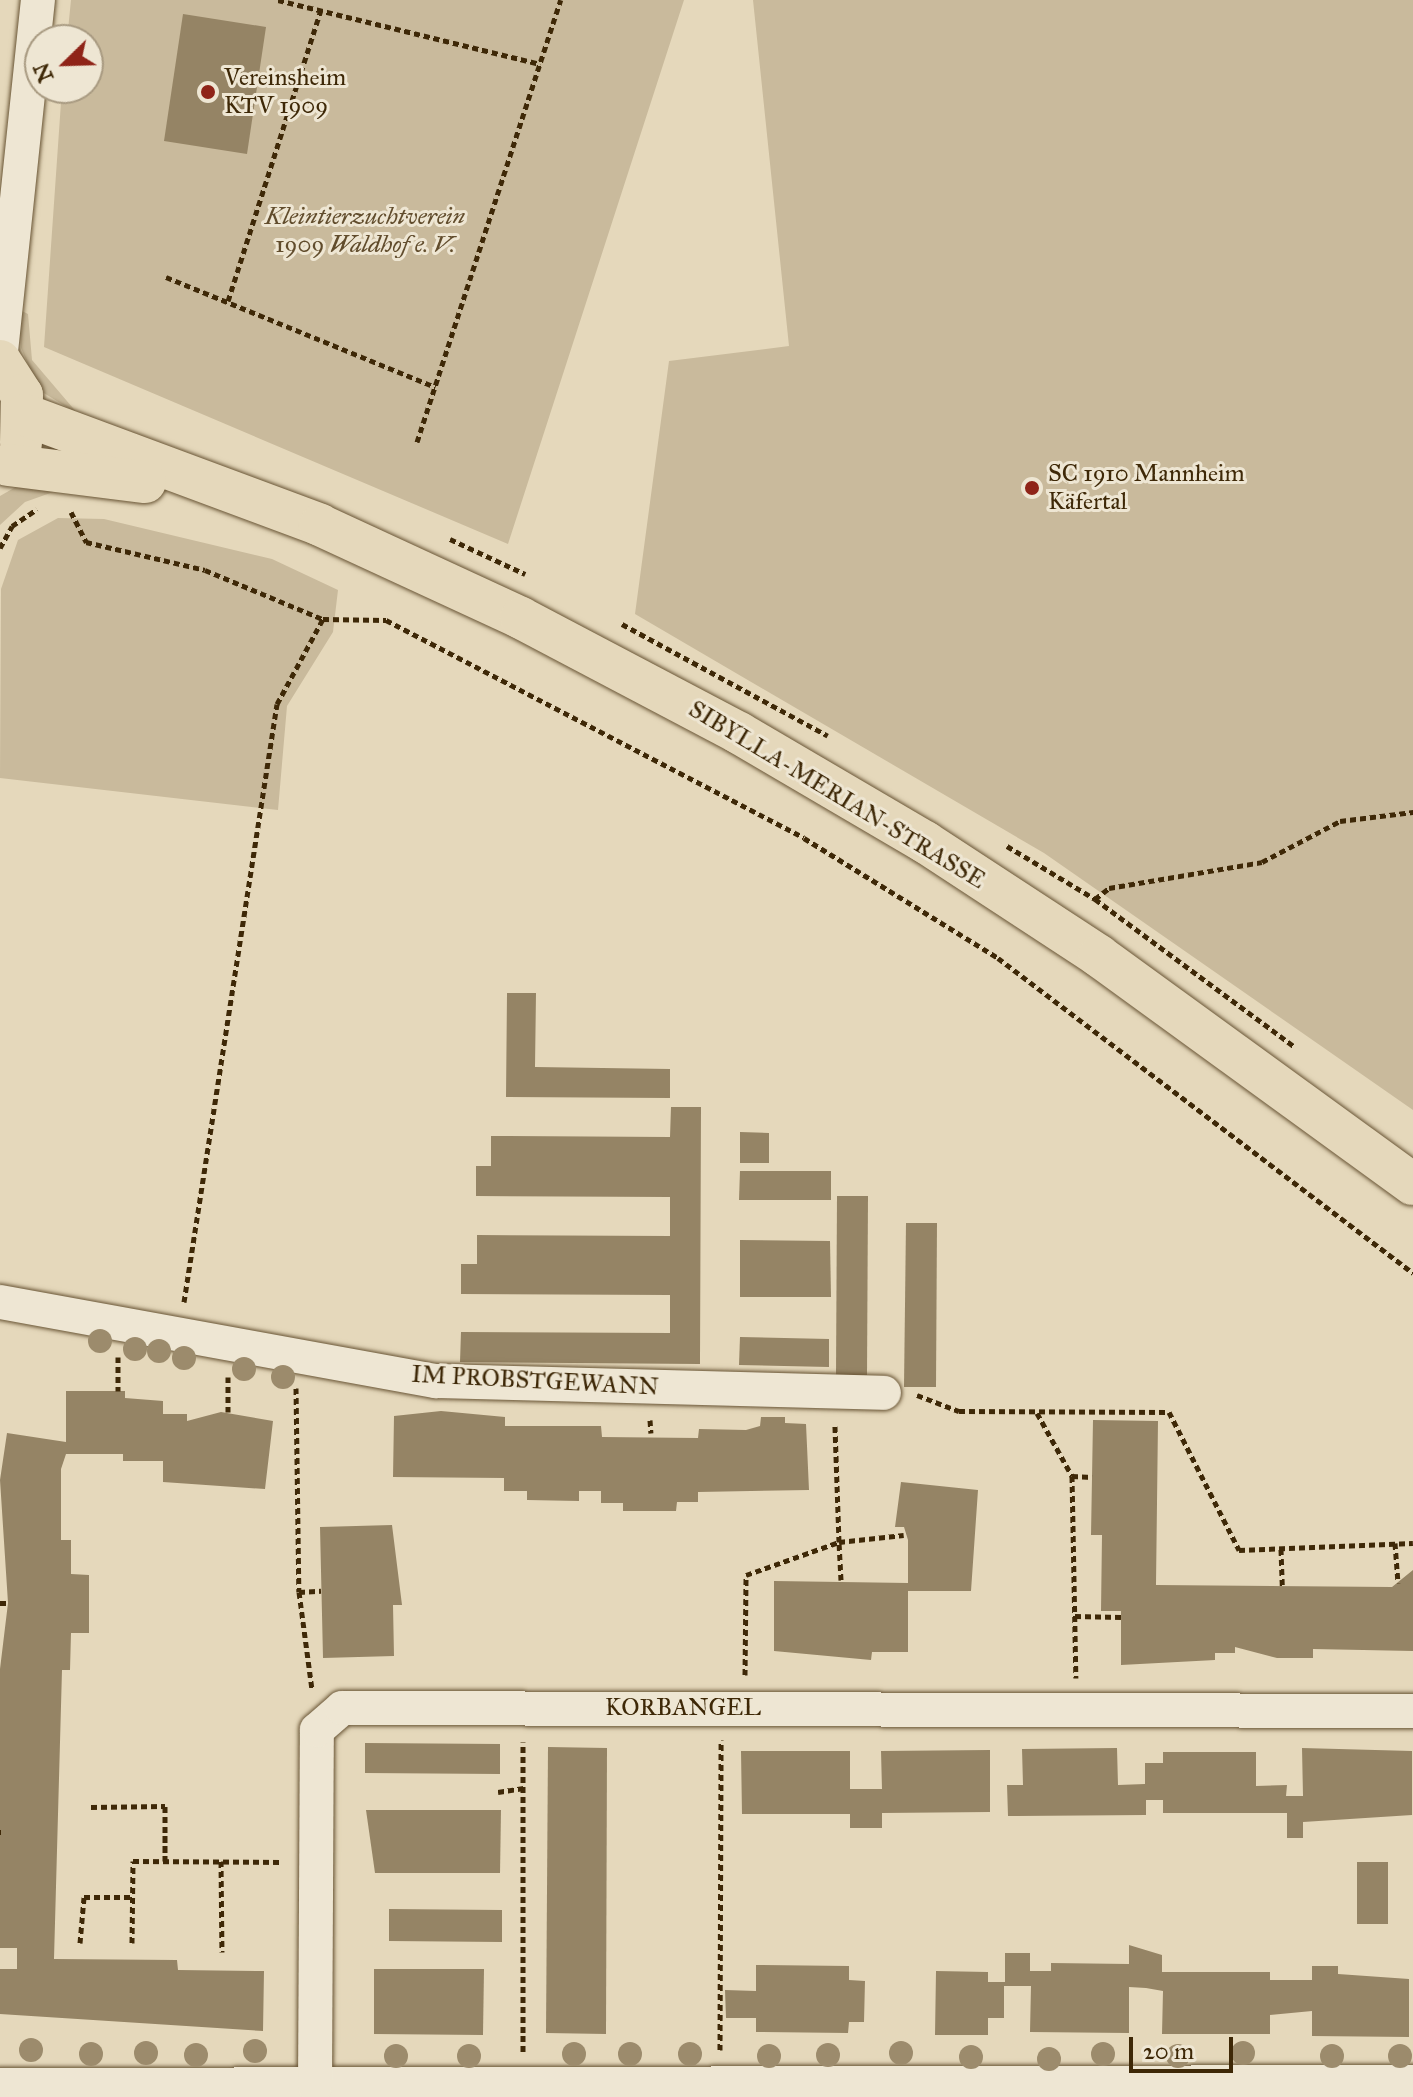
<!DOCTYPE html>
<meta charset="utf-8">
<style>
body{margin:0}
#map{position:relative;width:1413px;height:2097px;overflow:hidden;background:#e5d8bb;font-family:"IM FELL Great Primer",serif}
div>[style]{position:absolute}
.green>*{inset:0;background:#c9ba9c}
.building>*{inset:0;background:#958465}
.path>*{height:5px;margin-top:-2.5px;transform-origin:0;background:repeating-linear-gradient(90deg,#3e2807 0 6px,transparent 0 10px)}
.roads{filter:drop-shadow(0 0 2px #685434) drop-shadow(0 0 2px #685434)}
.minor>*{height:34px;margin:-17px;padding:0 17px;transform-origin:17px;border-radius:17px;background:#eee6d3}
.major>*{height:42px;margin:-21px;padding:0 21px;transform-origin:21px;border-radius:21px;background:#e5d8bb}
.trees>*{width:24px;height:24px;margin:-12px;border-radius:50%;background:#9c8b6c}
.dots>*{width:22px;height:22px;translate:-50% -50%;box-sizing:border-box;border:4px solid #eee6d3;border-radius:50%}
span{translate:-50% -50%;white-space:nowrap;text-align:center;line-height:1.15;-webkit-text-stroke:6px #eee6d3;paint-order:stroke}
.poi-label{font-size:24px;color:#3e2807}
.left{translate:0 -50%;text-align:left}
.park-label{font-size:24px;color:#614c2c;font-style:italic}
.street-label{font-size:24px;color:#3e2807}
.north{position:absolute;left:24px;top:24px;width:80px;height:80px;box-sizing:border-box;background:#eee6d3;border:2px solid #a89a81;border-radius:50%;rotate:247deg;font-size:22px;font-weight:700;line-height:32px;text-align:center;color:#3e2807}
.north::after{content:'';display:block;margin:auto;width:28px;height:36px;background:#8f2418;clip-path:polygon(50% 0,100% 100%,50% 72%,0 100%)}
.scale{position:absolute;left:1129px;top:2037px;width:104px;height:36px;box-sizing:border-box;border:4px solid #3e2807;border-top:0;padding-left:10px;font-size:24px;line-height:28px;white-space:nowrap;color:#3e2807;-webkit-text-stroke:6px #eee6d3;paint-order:stroke}
</style>
<div id="map">
<div class="green">
<div style="clip-path:polygon(71px 0,684px 0,508px 544px,44px 347px,62px 88px,88px 88px,88px 40px,67px 40px)"></div>
<div style="clip-path:polygon(753px 0,1413px 0,1413px 1110px,1044px 853px,635px 614px,669px 361px,789px 346px)"></div>
<div style="clip-path:polygon(18px 309px,28px 314px,32px 360px,78px 414px,39px 390px,21px 348px)"></div>
<div style="clip-path:polygon(21px 484px,56px 491px,25px 502px,0 525px,0 496px)"></div>
<div style="clip-path:polygon(58px 518px,104px 519px,272px 559px,338px 590px,333px 632px,287px 706px,278px 810px,0 778px,1px 589px,18px 540px)"></div>
</div>
<div class="building">
<div style="clip-path:polygon(183px 14px,266px 27px,247px 154px,164px 141px)"></div>
<div style="clip-path:polygon(507px 993px,536px 993px,535px 1067px,670px 1069px,670px 1098px,506px 1097px)"></div>
<div style="clip-path:polygon(671px 1107px,701px 1107px,700px 1364px,460px 1362px,461px 1332px,670px 1333px,670px 1295px,461px 1294px,461px 1264px,477px 1264px,477px 1235px,670px 1236px,670px 1197px,476px 1196px,476px 1166px,491px 1166px,491px 1136px,670px 1137px)"></div>
<div style="clip-path:polygon(740px 1132px,769px 1133px,769px 1163px,740px 1163px)"></div>
<div style="clip-path:polygon(740px 1171px,831px 1171px,831px 1200px,739px 1200px)"></div>
<div style="clip-path:polygon(837px 1196px,868px 1196px,867px 1375px,836px 1375px)"></div>
<div style="clip-path:polygon(906px 1223px,937px 1223px,936px 1387px,904px 1387px)"></div>
<div style="clip-path:polygon(740px 1240px,830px 1241px,831px 1297px,740px 1297px)"></div>
<div style="clip-path:polygon(740px 1337px,829px 1339px,829px 1367px,739px 1365px)"></div>
<div style="clip-path:polygon(66px 1391px,125px 1391px,125px 1398px,163px 1401px,163px 1414px,187px 1414px,187px 1421px,221px 1412px,273px 1421px,265px 1489px,163px 1482px,163px 1461px,123px 1461px,123px 1454px,66px 1454px,61px 1469px,61px 1540px,71px 1540px,71px 1574px,89px 1575px,89px 1633px,71px 1633px,70px 1670px,62px 1670px,54px 1959px,177px 1960px,178px 1970px,264px 1971px,263px 2031px,0 2014px,0 1969px,17px 1969px,17px 1948px,0 1948px,0 1669px,8px 1603px,0 1480px,7px 1433px,66px 1442px)"></div>
<div style="clip-path:polygon(441px 1411px,505px 1417px,505px 1426px,601px 1426px,602px 1437px,698px 1438px,699px 1429px,746px 1430px,760px 1426px,761px 1417px,785px 1417px,785px 1423px,806px 1424px,809px 1490px,698px 1492px,698px 1502px,677px 1502px,676px 1511px,623px 1511px,623px 1503px,601px 1503px,601px 1491px,579px 1491px,579px 1501px,527px 1500px,527px 1491px,504px 1491px,504px 1478px,393px 1477px,394px 1416px)"></div>
<div style="clip-path:polygon(1093px 1420px,1158px 1421px,1156px 1585px,1392px 1587px,1413px 1570px,1413px 1651px,1313px 1649px,1313px 1658px,1277px 1658px,1235px 1647px,1235px 1653px,1215px 1653px,1215px 1660px,1121px 1665px,1121px 1611px,1101px 1611px,1102px 1535px,1091px 1535px)"></div>
<div style="clip-path:polygon(901px 1482px,978px 1490px,971px 1591px,908px 1591px,908px 1652px,872px 1652px,871px 1660px,774px 1651px,774px 1581px,908px 1583px,908px 1540px,904px 1527px,895px 1527px)"></div>
<div style="clip-path:polygon(392px 1525px,402px 1605px,393px 1605px,394px 1656px,323px 1658px,320px 1527px)"></div>
<div style="clip-path:polygon(365px 1743px,500px 1744px,500px 1774px,365px 1773px)"></div>
<div style="clip-path:polygon(548px 1747px,607px 1748px,606px 2034px,546px 2033px)"></div>
<div style="clip-path:polygon(1117px 1748px,1118px 1785px,1145px 1784px,1145px 1763px,1163px 1763px,1163px 1752px,1256px 1752px,1256px 1786px,1287px 1785px,1286px 1796px,1303px 1796px,1302px 1748px,1412px 1751px,1412px 1815px,1303px 1822px,1303px 1838px,1287px 1838px,1287px 1813px,1163px 1813px,1163px 1800px,1146px 1800px,1146px 1815px,1008px 1816px,1007px 1785px,1023px 1785px,1022px 1749px)"></div>
<div style="clip-path:polygon(990px 1750px,990px 1812px,882px 1813px,882px 1828px,850px 1828px,850px 1814px,742px 1814px,741px 1751px,850px 1751px,850px 1789px,882px 1789px,881px 1751px)"></div>
<div style="clip-path:polygon(366px 1810px,501px 1810px,500px 1873px,375px 1873px)"></div>
<div style="clip-path:polygon(1357px 1862px,1388px 1862px,1388px 1924px,1357px 1924px)"></div>
<div style="clip-path:polygon(389px 1909px,502px 1910px,502px 1942px,389px 1941px)"></div>
<div style="clip-path:polygon(1129px 1945px,1162px 1955px,1162px 1972px,1270px 1972px,1270px 1980px,1312px 1980px,1312px 1966px,1338px 1966px,1338px 1974px,1409px 1979px,1409px 2037px,1312px 2036px,1312px 2011px,1270px 2015px,1270px 2034px,1162px 2034px,1163px 1991px,1146px 1988px,1129px 1987px,1129px 2033px,1030px 2032px,1031px 1986px,1004px 1986px,1004px 2018px,988px 2018px,988px 2035px,935px 2035px,936px 1971px,988px 1972px,988px 1982px,1005px 1982px,1005px 1953px,1030px 1953px,1030px 1971px,1051px 1971px,1051px 1963px,1129px 1964px)"></div>
<div style="clip-path:polygon(756px 1965px,849px 1966px,849px 1980px,865px 1981px,864px 2022px,849px 2022px,848px 2033px,756px 2032px,756px 2018px,726px 2018px,725px 1990px,756px 1991px)"></div>
<div style="clip-path:polygon(374px 1969px,484px 1969px,483px 2035px,374px 2034px)"></div>
</div>
<div class="path">
<div style="left:278px;top:0;width:270px;rotate:13.7deg"></div>
<div style="left:166px;top:277px;width:291px;rotate:22.2deg"></div>
<div style="left:228px;top:301px;width:305px;rotate:-72.3deg"></div>
<div style="left:417px;top:442px;width:465px;rotate:-72deg"></div>
<div style="left:71px;top:512px;width:34px;rotate:63deg"></div>
<div style="left:86px;top:542px;width:122px;rotate:13.2deg"></div>
<div style="left:205px;top:570px;width:128px;rotate:22.6deg"></div>
<div style="left:323px;top:619px;width:63px;rotate:0.9deg"></div>
<div style="left:386px;top:620px;width:471px;rotate:27.5deg"></div>
<div style="left:804px;top:838px;width:228px;rotate:31.7deg"></div>
<div style="left:998px;top:958px;width:521px;rotate:37.2deg"></div>
<div style="left:450px;top:539px;width:83px;rotate:25deg"></div>
<div style="left:0;top:548px;width:25px;rotate:-61deg"></div>
<div style="left:12px;top:526px;width:30px;rotate:-34deg"></div>
<div style="left:622px;top:624px;width:234px;rotate:28.5deg"></div>
<div style="left:1007px;top:846px;width:103px;rotate:31.1deg"></div>
<div style="left:1095px;top:899px;width:247px;rotate:36.5deg"></div>
<div style="left:1095px;top:899px;width:18px;rotate:-38deg"></div>
<div style="left:1109px;top:888px;width:155px;rotate:-9.6deg"></div>
<div style="left:1262px;top:862px;width:88px;rotate:-27.7deg"></div>
<div style="left:1340px;top:821px;width:74px;rotate:-7deg"></div>
<div style="left:184px;top:1302px;width:605px;rotate:-81.16deg"></div>
<div style="left:277px;top:704px;width:97px;rotate:-61.6deg"></div>
<div style="left:118px;top:1357px;width:34px;rotate:90deg"></div>
<div style="left:228px;top:1377px;width:35px;rotate:90deg"></div>
<div style="left:296px;top:1388px;width:204px;rotate:89.2deg"></div>
<div style="left:299px;top:1592px;width:98px;rotate:82.4deg"></div>
<div style="left:917px;top:1395px;width:45px;rotate:20.9deg"></div>
<div style="left:959px;top:1411px;width:210px;rotate:0.3deg"></div>
<div style="left:1169px;top:1412px;width:155px;rotate:63.1deg"></div>
<div style="left:1239px;top:1550px;width:174px;rotate:-2.3deg"></div>
<div style="left:1037px;top:1413px;width:72px;rotate:60.9deg"></div>
<div style="left:1072px;top:1476px;width:202px;rotate:88.9deg"></div>
<div style="left:650px;top:1420px;width:13px;rotate:86deg"></div>
<div style="left:1072px;top:1476px;width:20px;rotate:3deg"></div>
<div style="left:1395px;top:1543px;width:40px;rotate:85.7deg"></div>
<div style="left:1281px;top:1549px;width:37px;rotate:88deg"></div>
<div style="left:841px;top:1580px;width:38px;rotate:-93deg"></div>
<div style="left:839px;top:1542px;width:65px;rotate:-6.1deg"></div>
<div style="left:299px;top:1592px;width:22px;rotate:-3deg"></div>
<div style="left:0;top:1603px;width:8px"></div>
<div style="left:1075px;top:1616px;width:46px;rotate:1.2deg"></div>
<div style="left:745px;top:1675px;width:100px;rotate:-89.4deg"></div>
<div style="left:746px;top:1575px;width:99px;rotate:-19.5deg"></div>
<div style="left:839px;top:1542px;width:116px;rotate:-92deg"></div>
<div style="left:498px;top:1792px;width:26px;rotate:-9deg"></div>
<div style="left:91px;top:1807px;width:74px;rotate:-0.8deg"></div>
<div style="left:165px;top:1806px;width:55px;rotate:90deg"></div>
<div style="left:0;top:1832px;width:1px"></div>
<div style="left:221px;top:1861px;width:91px;rotate:89.4deg"></div>
<div style="left:80px;top:1943px;width:46px;rotate:-85deg"></div>
<div style="left:84px;top:1897px;width:49px"></div>
<div style="left:132px;top:1943px;width:82px;rotate:-89.3deg"></div>
<div style="left:133px;top:1861px;width:148px;rotate:0.4deg"></div>
<div style="left:720px;top:2050px;width:310px;rotate:-89.8deg"></div>
<div style="left:523px;top:2052px;width:310px;rotate:-90deg"></div>
</div>
<div class="roads">
<div class="minor">
<div style="left:0;top:361px;width:363px;rotate:-84deg"></div>
<div style="left:0;top:1302px;width:443px;rotate:10.3deg"></div>
<div style="left:436px;top:1381px;width:448px;rotate:1.5deg"></div>
<div style="left:0;top:2085px;width:1413px;rotate:-0.12deg"></div>
<div style="left:315px;top:2086px;width:356px;rotate:-89.7deg"></div>
<div style="left:317px;top:1730px;width:33px;rotate:-41deg"></div>
<div style="left:342px;top:1708px;width:1071px;rotate:0.16deg"></div>
</div>
<div class="major">
<div style="left:0;top:361px;width:40px;rotate:57.1deg"></div>
<div style="left:22px;top:395px;width:48px;rotate:91.2deg"></div>
<div style="left:25px;top:415px;width:315px;rotate:20.4deg"></div>
<div style="left:320px;top:525px;width:221px;rotate:24.8deg"></div>
<div style="left:521px;top:618px;width:246px;rotate:27.8deg"></div>
<div style="left:739px;top:733px;width:216px;rotate:30.4deg"></div>
<div style="left:925px;top:842px;width:208px;rotate:33.2deg"></div>
<div style="left:1099px;top:956px;width:388px;rotate:36deg"></div>
<div style="left:8px;top:465px;width:138px;rotate:7.1deg"></div>
</div>
</div>
<div class="trees">
<div style="left:100px;top:1341px"></div>
<div style="left:135px;top:1349px"></div>
<div style="left:159px;top:1351px"></div>
<div style="left:184px;top:1358px"></div>
<div style="left:244px;top:1369px"></div>
<div style="left:283px;top:1377px"></div>
<div style="left:31px;top:2050px"></div>
<div style="left:255px;top:2051px"></div>
<div style="left:146px;top:2053px"></div>
<div style="left:901px;top:2053px"></div>
<div style="left:1243px;top:2053px"></div>
<div style="left:91px;top:2054px"></div>
<div style="left:574px;top:2054px"></div>
<div style="left:630px;top:2054px"></div>
<div style="left:690px;top:2054px"></div>
<div style="left:1103px;top:2054px"></div>
<div style="left:196px;top:2055px"></div>
<div style="left:828px;top:2055px"></div>
<div style="left:396px;top:2056px"></div>
<div style="left:469px;top:2056px"></div>
<div style="left:769px;top:2056px"></div>
<div style="left:1178px;top:2056px"></div>
<div style="left:1332px;top:2056px"></div>
<div style="left:1400px;top:2056px"></div>
<div style="left:971px;top:2057px"></div>
<div style="left:1049px;top:2059px"></div>
</div>
<div class="dots">
<div style="left:208px;top:92px;background:#8f2418"></div>
<div style="left:1032px;top:488px;background:#8f2418"></div>
</div>
<div class="poi-label">
<span class="left" style="left:224px;top:92px">Vereinsheim<br>KTV 1909</span>
<span class="left" style="left:1048px;top:488px">SC 1910 Mannheim<br>Käfertal</span>
</div>
<div class="park-label">
<span style="left:365px;top:231px">Kleintierzuchtverein<br>1909 Waldhof e. V.</span>
</div>
<div class="street-label">
<span style="left:837px;top:795px;rotate:31deg">SIBYLLA-MERIAN-STRASSE</span>
<span style="left:535px;top:1381px;rotate:3deg">IM PROBSTGEWANN</span>
<span style="left:683px;top:1708px">KORBANGEL</span>
</div>
<div class="north">N</div>
<div class="scale">20 m</div>
</div>
